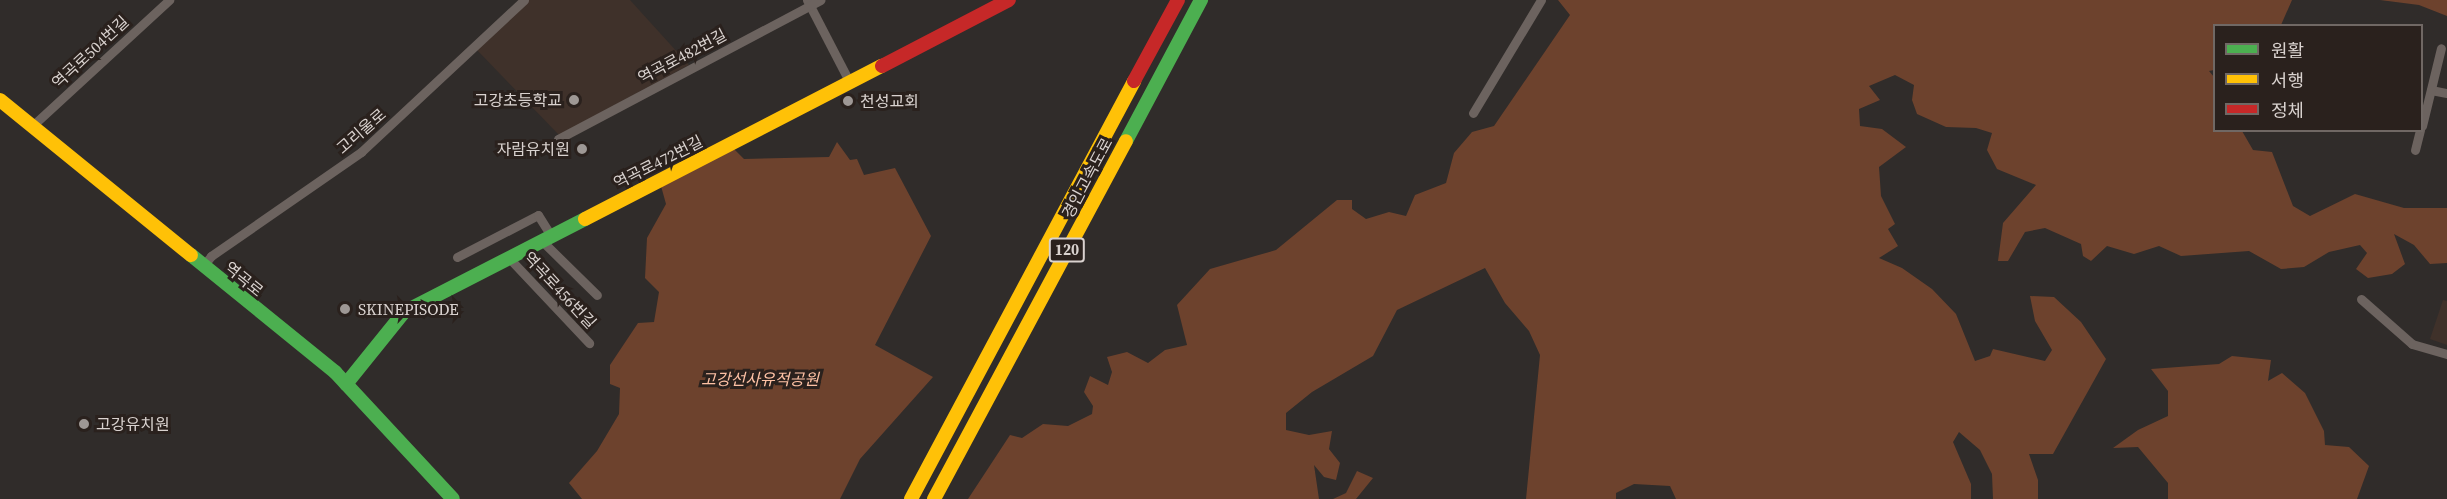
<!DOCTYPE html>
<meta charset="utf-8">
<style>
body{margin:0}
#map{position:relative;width:2447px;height:499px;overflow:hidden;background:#302c2a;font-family:"Source Serif 4","Noto Sans KR",serif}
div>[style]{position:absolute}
.built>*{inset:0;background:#3f312a}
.green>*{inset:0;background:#6d422d}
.street>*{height:9px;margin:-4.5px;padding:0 4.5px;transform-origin:4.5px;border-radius:4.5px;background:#6c635f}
.fast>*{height:14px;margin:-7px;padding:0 7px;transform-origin:7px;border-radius:7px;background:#4caf50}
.slow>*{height:14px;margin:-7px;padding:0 7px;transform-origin:7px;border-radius:7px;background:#ffc107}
.jam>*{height:14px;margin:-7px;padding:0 7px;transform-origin:7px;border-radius:7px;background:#c62828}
.dots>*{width:16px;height:16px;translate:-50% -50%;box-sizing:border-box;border:3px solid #2a211d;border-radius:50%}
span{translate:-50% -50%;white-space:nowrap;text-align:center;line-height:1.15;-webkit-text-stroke:6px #2a211d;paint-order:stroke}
.shield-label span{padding:2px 4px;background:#2a211d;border:2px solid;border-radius:4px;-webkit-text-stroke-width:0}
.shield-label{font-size:15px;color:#d9d2cf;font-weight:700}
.street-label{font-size:16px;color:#d9d2cf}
.poi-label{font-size:16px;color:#d9d2cf}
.right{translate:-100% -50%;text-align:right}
.left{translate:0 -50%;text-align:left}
.park-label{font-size:16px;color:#fdc1a4;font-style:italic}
.legend{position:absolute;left:2213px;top:24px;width:210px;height:108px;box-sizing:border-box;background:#2a211d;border:2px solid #706864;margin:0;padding:8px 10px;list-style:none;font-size:18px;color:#d9d2cf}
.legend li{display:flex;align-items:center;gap:12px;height:30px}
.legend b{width:30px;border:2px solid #706864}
</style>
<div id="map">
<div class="built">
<div style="clip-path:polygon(528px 0,630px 0,689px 65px,559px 135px,476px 49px)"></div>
<div style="clip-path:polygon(2443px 300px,2447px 301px,2447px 345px,2430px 339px)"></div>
</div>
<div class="green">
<div style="clip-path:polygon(1558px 0,2292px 0,2281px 25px,2214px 26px,2214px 70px,2209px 71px,2214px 77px,2214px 130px,2242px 131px,2253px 150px,2272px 152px,2293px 206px,2310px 216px,2355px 194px,2404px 208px,2447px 208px,2447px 263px,2430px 264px,2414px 245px,2394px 234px,2405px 264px,2392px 274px,2368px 278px,2356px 269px,2367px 253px,2360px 245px,2329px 252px,2304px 267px,2281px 269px,2249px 251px,2181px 256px,2159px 246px,2134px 254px,2107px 246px,2091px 261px,2083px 256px,2081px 244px,2045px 228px,2025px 232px,2008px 261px,1998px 261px,2003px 223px,2036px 185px,1997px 169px,1987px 150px,1992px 133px,1976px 128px,1946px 127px,1917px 114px,1912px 100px,1914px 85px,1895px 75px,1869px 86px,1880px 100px,1859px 109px,1860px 126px,1882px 129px,1906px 147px,1879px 167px,1881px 196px,1895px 224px,1888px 229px,1898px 246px,1879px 258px,1902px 268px,1932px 289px,1956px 314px,1975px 361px,1990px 356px,1993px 349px,2045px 361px,2052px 350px,2035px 321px,2030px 296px,2054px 297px,2081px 322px,2106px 359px,2053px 454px,2029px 454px,2038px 480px,2038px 499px,1993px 499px,1992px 474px,1980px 450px,1959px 432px,1953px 442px,1971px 484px,1971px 499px,1676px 499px,1670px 486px,1634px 484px,1616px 493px,1616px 499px,1526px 499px,1540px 355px,1529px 331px,1505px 303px,1485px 268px,1397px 310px,1373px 356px,1312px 392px,1286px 413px,1286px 430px,1309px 435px,1332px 431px,1329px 449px,1340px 463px,1336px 480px,1324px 477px,1314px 465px,1319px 499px,968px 499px,1010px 435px,1022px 438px,1043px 424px,1068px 426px,1092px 414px,1093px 406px,1084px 392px,1090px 376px,1108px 385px,1112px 372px,1107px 357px,1127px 352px,1148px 363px,1165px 350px,1187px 345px,1177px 305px,1210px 269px,1276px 250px,1337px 200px,1352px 200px,1352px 209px,1366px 219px,1389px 212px,1406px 216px,1415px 195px,1446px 183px,1454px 153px,1472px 132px,1494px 126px,1570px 15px)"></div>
<div style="clip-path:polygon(2380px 0,2447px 0,2447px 16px,2419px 5px)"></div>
<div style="clip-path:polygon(837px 142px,850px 160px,857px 159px,864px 175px,895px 168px,931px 236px,875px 345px,933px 377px,860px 459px,840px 499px,582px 499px,569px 483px,597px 451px,619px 414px,620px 388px,610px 384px,610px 365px,638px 323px,654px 322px,659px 292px,645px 278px,647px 238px,666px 204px,661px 186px,734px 149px,744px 159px,829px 157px)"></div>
<div style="clip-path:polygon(2232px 356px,2271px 360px,2268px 381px,2282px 373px,2305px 393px,2324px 431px,2325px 445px,2349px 447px,2369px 466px,2357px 499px,2168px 499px,2168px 483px,2138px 447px,2113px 448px,2138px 430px,2168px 416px,2168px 391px,2151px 369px,2219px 364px)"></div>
<div style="clip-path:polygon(1357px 471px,1373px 478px,1356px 499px,1333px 499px,1346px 493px)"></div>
</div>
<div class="street">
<div style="left:807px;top:0;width:91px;rotate:62.6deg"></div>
<div style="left:2431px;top:90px;width:16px;rotate:11deg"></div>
<div style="left:1473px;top:113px;width:132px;rotate:-59deg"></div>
<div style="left:2422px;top:126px;width:80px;rotate:-76.3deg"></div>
<div style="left:31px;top:127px;width:188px;rotate:-42.6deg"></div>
<div style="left:558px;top:139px;width:297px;rotate:-27.9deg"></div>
<div style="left:2415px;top:150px;width:21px;rotate:-76deg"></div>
<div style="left:542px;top:241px;width:77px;rotate:44.5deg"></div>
<div style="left:457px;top:257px;width:91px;rotate:-27.4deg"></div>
<div style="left:538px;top:215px;width:25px;rotate:58deg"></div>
<div style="left:509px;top:258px;width:117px;rotate:46.7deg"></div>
<div style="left:203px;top:266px;width:13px;rotate:-51deg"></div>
<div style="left:211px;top:256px;width:183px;rotate:-34.7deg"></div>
<div style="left:361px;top:152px;width:223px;rotate:-43deg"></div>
<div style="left:2361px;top:299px;width:68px;rotate:41.4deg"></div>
<div style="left:2412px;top:344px;width:36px;rotate:16deg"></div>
</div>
<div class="fast">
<div style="left:1126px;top:141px;width:160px;rotate:-62deg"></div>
<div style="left:191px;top:255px;width:186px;rotate:39.1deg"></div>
<div style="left:335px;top:372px;width:173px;rotate:47.1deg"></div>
<div style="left:346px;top:384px;width:92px;rotate:-51.1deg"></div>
<div style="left:404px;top:312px;width:203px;rotate:-27.2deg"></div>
</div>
<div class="slow">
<div style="left:0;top:100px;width:246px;rotate:39.1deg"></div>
<div style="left:585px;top:219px;width:334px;rotate:-27.3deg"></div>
<div style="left:911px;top:499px;width:474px;rotate:-61.9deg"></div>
<div style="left:934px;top:499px;width:406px;rotate:-61.8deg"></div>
</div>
<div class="jam">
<div style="left:882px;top:66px;width:143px;rotate:-27.5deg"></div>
<div style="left:1134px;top:81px;width:92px;rotate:-61.5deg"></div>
</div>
<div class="dots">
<div style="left:574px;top:100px;background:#9e9895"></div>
<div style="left:848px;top:101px;background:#9e9895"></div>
<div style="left:582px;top:149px;background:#9e9895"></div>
<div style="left:345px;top:309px;background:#9e9895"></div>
<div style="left:84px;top:424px;background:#9e9895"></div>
</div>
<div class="shield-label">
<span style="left:1067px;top:250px">120</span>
</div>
<div class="street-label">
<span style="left:90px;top:52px;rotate:-43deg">역곡로504번길</span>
<span style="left:682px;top:56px;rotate:-28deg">역곡로482번길</span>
<span style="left:361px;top:131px;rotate:-41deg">고리울로</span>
<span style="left:658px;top:162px;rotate:-27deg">역곡로472번길</span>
<span style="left:1087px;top:178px;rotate:-62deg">경인고속도로</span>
<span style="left:244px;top:279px;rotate:39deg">역곡로</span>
<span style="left:560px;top:290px;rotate:47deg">역곡로456번길</span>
</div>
<div class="poi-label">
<span class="right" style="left:562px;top:100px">고강초등학교</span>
<span class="left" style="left:860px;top:101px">천성교회</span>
<span class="right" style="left:570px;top:149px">자람유치원</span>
<span class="left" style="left:358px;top:309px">SKINEPISODE</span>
<span class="left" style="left:96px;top:424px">고강유치원</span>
</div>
<div class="park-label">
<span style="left:760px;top:379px">고강선사유적공원</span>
</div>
<ul class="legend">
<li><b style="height:8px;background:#4caf50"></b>원활</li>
<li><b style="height:8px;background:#ffc107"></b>서행</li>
<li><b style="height:8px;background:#c62828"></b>정체</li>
</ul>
</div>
